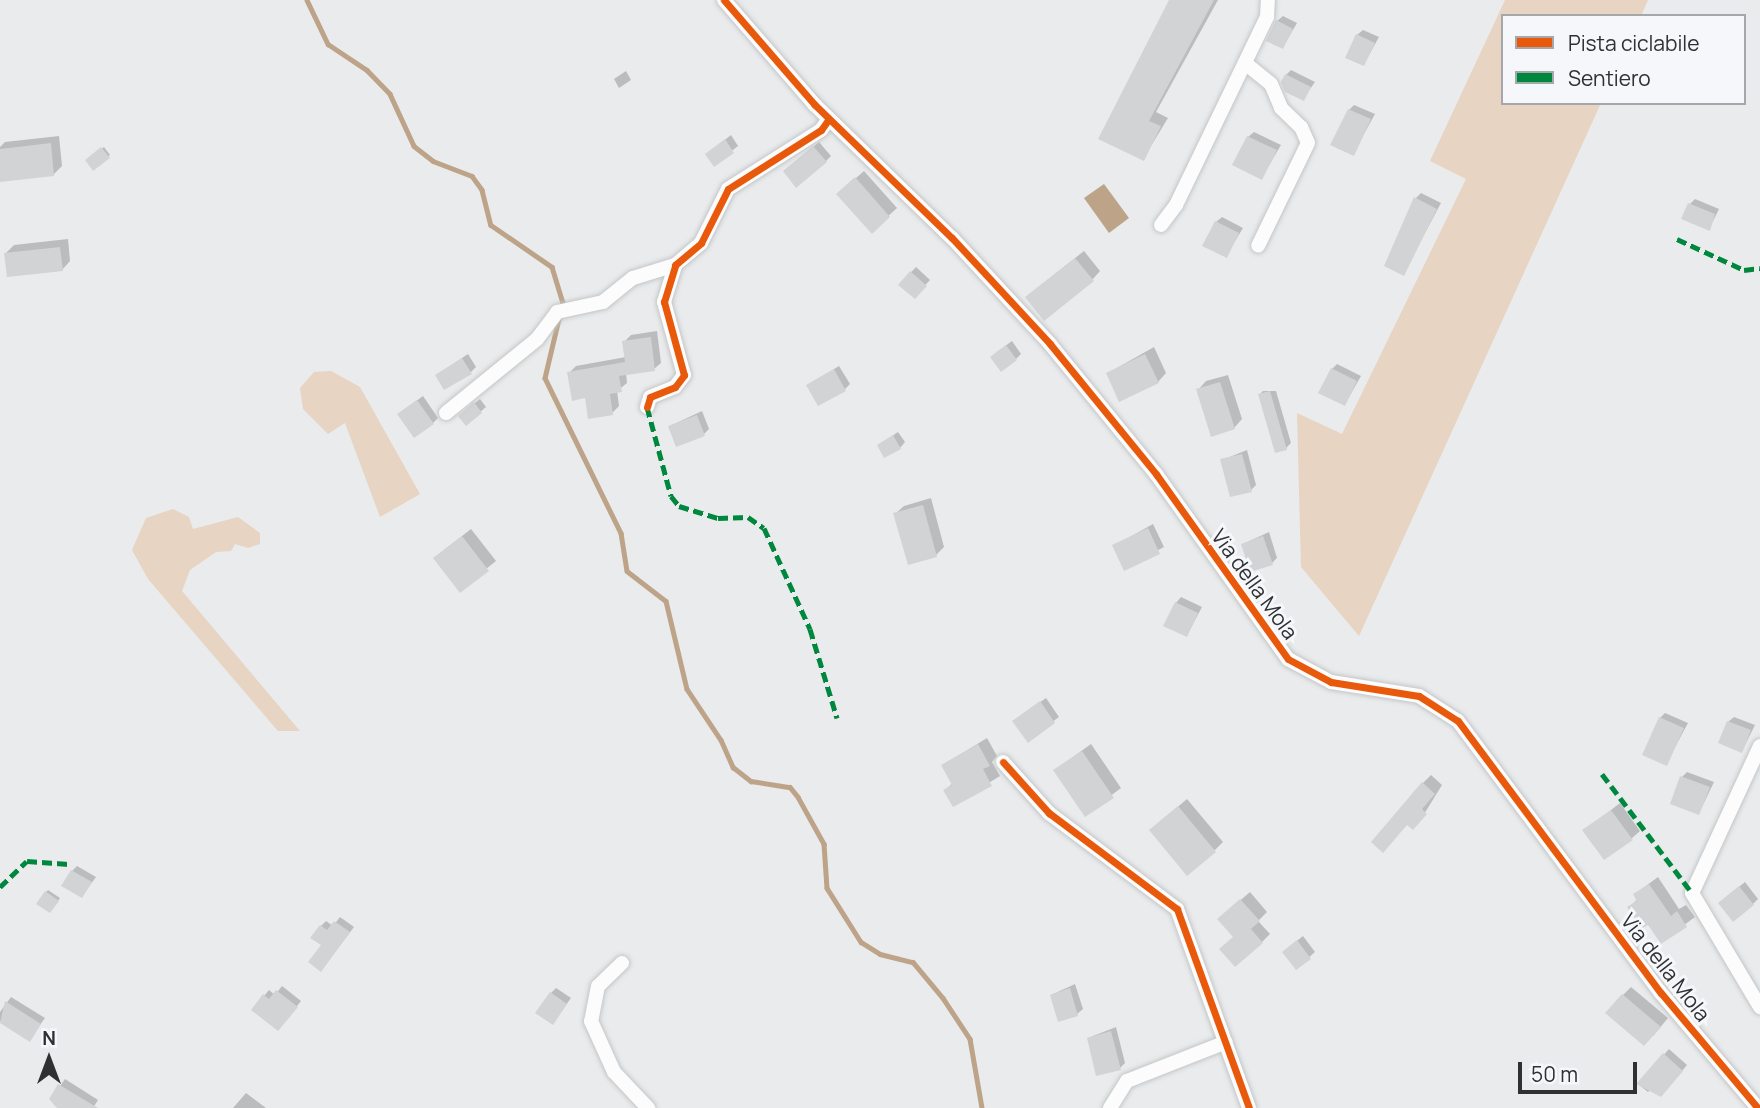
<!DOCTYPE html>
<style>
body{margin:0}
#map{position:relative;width:1760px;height:1108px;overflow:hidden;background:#e9ebed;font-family:Manrope,sans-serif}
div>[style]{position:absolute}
.green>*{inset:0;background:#e7d4c2}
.water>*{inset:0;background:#bda388}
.shadow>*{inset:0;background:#0003}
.stream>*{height:4.5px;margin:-2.25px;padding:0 2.25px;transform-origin:2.25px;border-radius:2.25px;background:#bda388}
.building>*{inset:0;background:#d1d3d5}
.roads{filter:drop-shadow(0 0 2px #c4c6c7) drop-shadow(0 0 2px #c4c6c7)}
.street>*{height:14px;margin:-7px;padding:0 7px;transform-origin:7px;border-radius:7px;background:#fcfcfc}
.quiet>*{height:5px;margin-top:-2.5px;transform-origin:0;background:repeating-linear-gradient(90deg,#00873e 0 10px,transparent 0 15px)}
.cycleway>*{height:7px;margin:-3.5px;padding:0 3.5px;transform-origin:3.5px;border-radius:3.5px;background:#e8590c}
span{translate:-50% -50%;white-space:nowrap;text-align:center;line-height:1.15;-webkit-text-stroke:6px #f5f7fb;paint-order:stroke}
.street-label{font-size:21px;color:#2f3032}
.legend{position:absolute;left:1501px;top:14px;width:245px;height:91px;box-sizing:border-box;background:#f5f7fb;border:2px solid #a6a7ab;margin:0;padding:9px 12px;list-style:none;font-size:21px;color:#2f3032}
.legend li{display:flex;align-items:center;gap:14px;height:35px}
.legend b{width:35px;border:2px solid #a6a7ab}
.north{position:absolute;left:14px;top:1024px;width:70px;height:70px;-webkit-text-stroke:5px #f5f7fb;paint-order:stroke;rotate:0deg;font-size:19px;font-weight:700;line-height:28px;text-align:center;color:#2f3032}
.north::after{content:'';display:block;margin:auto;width:24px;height:32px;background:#2f3032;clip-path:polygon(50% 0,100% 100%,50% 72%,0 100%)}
.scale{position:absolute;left:1518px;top:1062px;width:119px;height:32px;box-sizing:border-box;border:4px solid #2f3032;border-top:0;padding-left:9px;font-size:21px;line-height:24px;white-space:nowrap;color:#2f3032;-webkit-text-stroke:5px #f5f7fb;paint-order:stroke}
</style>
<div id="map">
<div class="green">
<div style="clip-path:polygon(1505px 0,1648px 0,1641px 16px,1503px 16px,1503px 103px,1601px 103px,1359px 636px,1301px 567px,1297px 413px,1342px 434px,1466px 179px,1430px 161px)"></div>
<div style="clip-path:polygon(331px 371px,360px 387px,420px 494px,380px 517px,345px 423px,328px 434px,303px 409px,300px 388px,314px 372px)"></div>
<div style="clip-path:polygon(173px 509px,189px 517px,193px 529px,238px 517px,260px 533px,260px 544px,248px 548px,235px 544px,231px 551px,216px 552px,190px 570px,182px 591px,300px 731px,278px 731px,148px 579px,132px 550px,146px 518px)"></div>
</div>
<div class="water">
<div style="clip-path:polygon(1104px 184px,1129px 218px,1109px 233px,1084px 198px)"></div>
</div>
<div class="shadow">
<div style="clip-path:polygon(1170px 0,1218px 0,1156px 112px,1168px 118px,1143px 159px,1101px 138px)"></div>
<div style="clip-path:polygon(1283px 16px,1297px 23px,1283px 47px,1277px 21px)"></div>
<div style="clip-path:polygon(1363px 30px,1379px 37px,1364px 64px,1357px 35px)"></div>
<div style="clip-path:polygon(1291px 70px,1315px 82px,1303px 99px,1286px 75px)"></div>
<div style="clip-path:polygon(626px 71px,631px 80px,619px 88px,614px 79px)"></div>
<div style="clip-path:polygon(1354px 105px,1375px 114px,1353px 154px,1349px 110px)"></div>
<div style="clip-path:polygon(1254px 132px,1281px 145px,1262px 177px,1248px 137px)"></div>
<div style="clip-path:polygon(731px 135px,738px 146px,715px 164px,707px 154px)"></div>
<div style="clip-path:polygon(59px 136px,62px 166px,54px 174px,0 176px,0 147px,5px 142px)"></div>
<div style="clip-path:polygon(819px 142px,831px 156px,826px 161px,790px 166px)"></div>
<div style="clip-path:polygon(104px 147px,110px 155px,93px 168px,87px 160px)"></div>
<div style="clip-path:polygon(864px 171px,897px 208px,872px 231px,847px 186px)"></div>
<div style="clip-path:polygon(1421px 193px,1441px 203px,1403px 274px,1416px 198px)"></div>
<div style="clip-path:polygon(1695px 199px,1719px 209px,1709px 229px,1690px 204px)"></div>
<div style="clip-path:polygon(1222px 217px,1243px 228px,1226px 256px,1216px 222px)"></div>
<div style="clip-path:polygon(68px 239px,70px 261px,62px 270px,6px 253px,14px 245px)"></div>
<div style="clip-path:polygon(1084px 251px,1100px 271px,1092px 280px,1036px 289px)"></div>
<div style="clip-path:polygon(916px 267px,930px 280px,914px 297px,900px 284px)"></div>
<div style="clip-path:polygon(657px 331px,661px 363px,654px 369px,626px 373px,627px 383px,617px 391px,619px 406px,612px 413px,586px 396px,569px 373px,576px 366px,626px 357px,624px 342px,631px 335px)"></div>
<div style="clip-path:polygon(1012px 341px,1021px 354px,1016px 359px,997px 352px)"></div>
<div style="clip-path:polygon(1154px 347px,1166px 373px,1158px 382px,1108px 373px)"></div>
<div style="clip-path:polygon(468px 354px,476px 367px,471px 372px,437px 375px)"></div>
<div style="clip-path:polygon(1337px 364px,1361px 376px,1345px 404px,1332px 369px)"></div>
<div style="clip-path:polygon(839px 366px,850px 384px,845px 389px,808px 385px)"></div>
<div style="clip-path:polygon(1228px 375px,1242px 419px,1234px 428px,1198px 390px,1206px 381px)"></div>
<div style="clip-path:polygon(1263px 391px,1276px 391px,1291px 443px,1286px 448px,1259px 395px)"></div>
<div style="clip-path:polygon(423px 396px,438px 418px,433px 423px,405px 409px)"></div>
<div style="clip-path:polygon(480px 399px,486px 407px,466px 424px,465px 411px)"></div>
<div style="clip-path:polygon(702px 411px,709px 429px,704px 434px,670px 426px)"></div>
<div style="clip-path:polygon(898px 432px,905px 442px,900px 448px,879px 445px)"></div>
<div style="clip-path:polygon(1247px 450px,1256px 485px,1251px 490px,1222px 460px)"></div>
<div style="clip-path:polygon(931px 498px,944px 547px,936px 555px,895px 514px,904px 506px)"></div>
<div style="clip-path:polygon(1153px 524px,1164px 547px,1125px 568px,1114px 546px)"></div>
<div style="clip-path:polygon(471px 529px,496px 561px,460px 590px,444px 550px)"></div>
<div style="clip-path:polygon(1269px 532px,1277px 558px,1272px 563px,1243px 544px)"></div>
<div style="clip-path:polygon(1181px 597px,1202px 607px,1187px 635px,1176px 603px)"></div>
<div style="clip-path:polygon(1046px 698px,1059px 717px,1028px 740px,1020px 716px)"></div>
<div style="clip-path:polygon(1665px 713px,1688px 723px,1666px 764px,1660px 718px)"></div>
<div style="clip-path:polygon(1734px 717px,1755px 725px,1742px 751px,1728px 722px)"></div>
<div style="clip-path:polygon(987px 738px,997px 756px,992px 762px,1000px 776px,953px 805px,945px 790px,953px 783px,943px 765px)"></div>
<div style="clip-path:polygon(1091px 744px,1121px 788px,1085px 815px,1055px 770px)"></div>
<div style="clip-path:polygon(1687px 772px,1714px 782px,1699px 813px,1682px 777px)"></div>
<div style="clip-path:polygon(1431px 775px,1442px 785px,1421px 819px,1423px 783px)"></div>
<div style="clip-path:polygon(1187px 799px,1223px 842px,1215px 850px,1160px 822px)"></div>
<div style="clip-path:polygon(1620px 803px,1640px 831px,1631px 839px,1585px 830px)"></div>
<div style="clip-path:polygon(77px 866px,96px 877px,82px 896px,72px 871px)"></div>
<div style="clip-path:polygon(1658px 877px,1679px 909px,1686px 905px,1695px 917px,1661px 942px,1648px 923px,1629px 907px,1638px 899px,1635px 894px)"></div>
<div style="clip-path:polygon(1745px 882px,1758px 899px,1753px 904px,1725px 898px)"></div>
<div style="clip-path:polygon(48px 890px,60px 898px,52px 909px,46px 892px)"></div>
<div style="clip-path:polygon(1250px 892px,1267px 912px,1258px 921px,1270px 934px,1262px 942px,1235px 937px,1228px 911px)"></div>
<div style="clip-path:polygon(340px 917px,354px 927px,326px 964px,321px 926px,326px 921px,333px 926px)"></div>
<div style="clip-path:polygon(1303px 936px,1315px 952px,1297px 968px,1289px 947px)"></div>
<div style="clip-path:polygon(1075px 984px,1083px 1009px,1077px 1014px,1051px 995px)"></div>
<div style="clip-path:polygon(282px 986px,301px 1001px,283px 1024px,264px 996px,269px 990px,275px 995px)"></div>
<div style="clip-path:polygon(1631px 987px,1668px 1018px,1653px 1036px,1623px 995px)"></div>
<div style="clip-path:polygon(556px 988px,571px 998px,553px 1023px,551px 993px)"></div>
<div style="clip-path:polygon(11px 997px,45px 1018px,29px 1040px,0 1021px,0 1012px)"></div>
<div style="clip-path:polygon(1116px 1027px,1125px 1063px,1120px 1068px,1088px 1038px)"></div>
<div style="clip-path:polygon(1669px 1049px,1687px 1065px,1666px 1090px,1652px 1088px,1648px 1092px,1638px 1084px)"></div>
<div style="clip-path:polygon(65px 1079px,98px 1100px,93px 1108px,58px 1108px,51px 1099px)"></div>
<div style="clip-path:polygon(246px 1093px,266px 1108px,233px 1108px)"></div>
</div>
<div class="stream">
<div style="left:307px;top:0;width:49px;rotate:64.5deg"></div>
<div style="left:328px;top:44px;width:47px;rotate:33.7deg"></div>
<div style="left:367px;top:70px;width:33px;rotate:46deg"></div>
<div style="left:390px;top:94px;width:57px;rotate:65.2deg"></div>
<div style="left:414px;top:146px;width:24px;rotate:38deg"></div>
<div style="left:433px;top:161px;width:42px;rotate:21deg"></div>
<div style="left:472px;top:176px;width:17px;rotate:54deg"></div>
<div style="left:482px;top:190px;width:36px;rotate:76deg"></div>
<div style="left:491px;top:225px;width:74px;rotate:34.5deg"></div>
<div style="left:552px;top:267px;width:37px;rotate:73deg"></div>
<div style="left:563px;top:302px;width:78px;rotate:103.3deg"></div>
<div style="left:545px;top:378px;width:173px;rotate:63.9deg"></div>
<div style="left:621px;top:533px;width:38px;rotate:81deg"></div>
<div style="left:627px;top:571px;width:49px;rotate:37.6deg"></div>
<div style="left:666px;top:601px;width:90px;rotate:76.6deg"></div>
<div style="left:687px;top:689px;width:61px;rotate:56.3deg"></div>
<div style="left:721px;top:740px;width:30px;rotate:66deg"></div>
<div style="left:733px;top:767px;width:23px;rotate:38deg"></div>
<div style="left:751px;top:781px;width:39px;rotate:9deg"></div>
<div style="left:790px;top:787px;width:13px;rotate:51deg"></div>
<div style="left:798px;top:797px;width:54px;rotate:61deg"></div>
<div style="left:824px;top:844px;width:44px;rotate:86.1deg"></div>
<div style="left:827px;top:888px;width:64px;rotate:57.8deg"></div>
<div style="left:861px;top:942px;width:22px;rotate:32deg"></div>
<div style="left:880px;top:954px;width:34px;rotate:14deg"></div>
<div style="left:913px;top:962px;width:47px;rotate:50.2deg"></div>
<div style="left:943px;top:998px;width:49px;rotate:56.6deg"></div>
<div style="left:970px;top:1039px;width:70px;rotate:80.1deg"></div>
</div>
<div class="building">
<div style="clip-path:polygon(1169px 0,1214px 0,1149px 121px,1161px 126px,1144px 161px,1098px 139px)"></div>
<div style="clip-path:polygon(1276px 20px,1293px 29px,1283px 49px,1266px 41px)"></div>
<div style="clip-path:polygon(1356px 34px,1375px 43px,1364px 66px,1345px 58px)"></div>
<div style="clip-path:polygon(1285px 74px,1311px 87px,1304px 101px,1285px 92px,1281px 82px)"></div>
<div style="clip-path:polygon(1348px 109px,1371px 119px,1354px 156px,1330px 145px)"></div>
<div style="clip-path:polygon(1247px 136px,1277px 150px,1262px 180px,1232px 165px)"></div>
<div style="clip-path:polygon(725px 139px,734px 153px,714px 167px,705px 154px)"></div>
<div style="clip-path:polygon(51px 143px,54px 176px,0 182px,0 149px)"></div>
<div style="clip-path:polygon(813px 146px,827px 162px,796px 188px,783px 171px)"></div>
<div style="clip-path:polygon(101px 147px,110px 158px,93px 171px,85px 160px)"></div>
<div style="clip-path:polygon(855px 177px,890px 217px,872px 234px,836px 194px)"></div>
<div style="clip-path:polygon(1414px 197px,1437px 209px,1404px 276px,1384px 266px)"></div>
<div style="clip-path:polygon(1688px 203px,1715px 214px,1710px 231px,1681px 219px)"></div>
<div style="clip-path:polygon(1215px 221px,1239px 233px,1227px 258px,1202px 246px)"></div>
<div style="clip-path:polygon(60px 247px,63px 271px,7px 277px,4px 253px)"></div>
<div style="clip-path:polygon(1075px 258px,1094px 281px,1044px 321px,1025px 297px)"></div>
<div style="clip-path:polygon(910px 271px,927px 286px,915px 299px,898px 285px)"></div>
<div style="clip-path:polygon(651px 337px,655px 371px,619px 376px,622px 392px,610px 394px,613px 415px,588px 419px,585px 398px,572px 401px,567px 372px,625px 362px,622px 341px)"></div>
<div style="clip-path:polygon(1006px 345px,1017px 360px,1001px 372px,990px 357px)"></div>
<div style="clip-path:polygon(1145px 354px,1159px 383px,1119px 402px,1106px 373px)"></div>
<div style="clip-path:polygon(462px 358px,472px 374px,444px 390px,435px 375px)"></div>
<div style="clip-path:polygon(1331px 368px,1357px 381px,1345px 406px,1318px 393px)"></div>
<div style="clip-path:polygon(834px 369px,846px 391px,818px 406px,806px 385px)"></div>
<div style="clip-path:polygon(1220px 382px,1235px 429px,1211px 437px,1196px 389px)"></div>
<div style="clip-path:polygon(1270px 391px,1287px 450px,1275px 453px,1258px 394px)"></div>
<div style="clip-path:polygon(417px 400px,434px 424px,414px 438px,397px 414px)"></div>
<div style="clip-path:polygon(474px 402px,482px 413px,466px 426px,458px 416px)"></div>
<div style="clip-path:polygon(697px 415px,705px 436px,676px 447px,668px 426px)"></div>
<div style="clip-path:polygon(893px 435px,901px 449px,884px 458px,877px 445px)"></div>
<div style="clip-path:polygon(1242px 454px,1252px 492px,1230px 497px,1220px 459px)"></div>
<div style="clip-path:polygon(923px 505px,937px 557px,908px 565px,893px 513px)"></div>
<div style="clip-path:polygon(1148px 528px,1160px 554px,1124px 571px,1112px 545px)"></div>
<div style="clip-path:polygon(462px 536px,489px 571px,460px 593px,433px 558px)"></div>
<div style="clip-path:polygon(1263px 536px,1273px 565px,1250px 572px,1241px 544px)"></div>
<div style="clip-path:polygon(1175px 602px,1198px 613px,1187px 637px,1163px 626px)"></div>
<div style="clip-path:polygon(1040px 701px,1055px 723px,1028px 743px,1012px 721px)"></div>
<div style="clip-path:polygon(1659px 717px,1684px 728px,1667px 766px,1642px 755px)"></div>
<div style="clip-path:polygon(1727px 721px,1751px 730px,1742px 753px,1718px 743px)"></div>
<div style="clip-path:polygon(978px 744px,990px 766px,983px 769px,992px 786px,953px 807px,943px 790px,952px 785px,941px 765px)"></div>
<div style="clip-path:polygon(1082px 751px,1114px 798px,1085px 817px,1053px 770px)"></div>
<div style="clip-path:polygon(1680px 776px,1710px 787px,1699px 815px,1670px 804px)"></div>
<div style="clip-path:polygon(1422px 782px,1435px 794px,1422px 809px,1427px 814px,1413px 830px,1407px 825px,1383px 853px,1371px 842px)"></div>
<div style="clip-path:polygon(1178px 806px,1216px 852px,1187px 876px,1149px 830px)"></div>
<div style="clip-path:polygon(1611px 810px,1633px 840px,1604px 860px,1582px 830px)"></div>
<div style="clip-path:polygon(71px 870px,92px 882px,82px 898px,61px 886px)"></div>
<div style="clip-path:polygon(1649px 884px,1671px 916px,1677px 911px,1687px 927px,1661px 944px,1648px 925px,1641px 929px,1627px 907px,1637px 901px,1633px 894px)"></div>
<div style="clip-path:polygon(1739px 886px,1754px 905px,1733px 922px,1718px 903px)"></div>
<div style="clip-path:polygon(45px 891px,59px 901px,50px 913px,36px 904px)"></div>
<div style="clip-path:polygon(1240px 899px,1260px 921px,1251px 929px,1263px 943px,1235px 967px,1219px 949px,1233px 937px,1217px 919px)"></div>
<div style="clip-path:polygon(334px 921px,350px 932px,321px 972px,308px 962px,321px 945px,310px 938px,320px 925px,327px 930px)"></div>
<div style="clip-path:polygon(1297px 940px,1311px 959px,1296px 970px,1282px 952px)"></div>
<div style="clip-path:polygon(1070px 988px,1078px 1016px,1058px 1022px,1050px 995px)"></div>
<div style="clip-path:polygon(276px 990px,298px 1007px,278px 1031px,251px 1010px,263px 994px,269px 999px)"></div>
<div style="clip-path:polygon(550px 992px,567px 1004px,553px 1025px,535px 1013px)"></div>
<div style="clip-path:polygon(1622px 994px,1661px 1027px,1644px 1046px,1605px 1013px)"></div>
<div style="clip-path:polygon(5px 1001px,41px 1024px,30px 1042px,0 1023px)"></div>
<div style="clip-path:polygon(1111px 1031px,1121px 1070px,1096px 1076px,1087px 1038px)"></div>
<div style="clip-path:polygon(1663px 1053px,1683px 1071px,1661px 1097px,1636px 1084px)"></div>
<div style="clip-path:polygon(58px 1084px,98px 1108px,57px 1108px,49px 1099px)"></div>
</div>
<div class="roads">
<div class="street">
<div style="left:724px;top:0;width:138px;rotate:49.1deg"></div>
<div style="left:814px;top:104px;width:192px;rotate:44.2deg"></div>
<div style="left:952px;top:238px;width:144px;rotate:47.2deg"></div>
<div style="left:1050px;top:344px;width:168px;rotate:50.8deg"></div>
<div style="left:1156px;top:474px;width:227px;rotate:54.5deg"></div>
<div style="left:1288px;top:659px;width:49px;rotate:28.1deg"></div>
<div style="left:1331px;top:682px;width:89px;rotate:9deg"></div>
<div style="left:1419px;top:696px;width:46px;rotate:32.7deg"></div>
<div style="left:1458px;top:721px;width:339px;rotate:53.3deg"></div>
<div style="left:1661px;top:993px;width:150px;rotate:49.9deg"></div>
<div style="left:1245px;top:63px;width:33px;rotate:39deg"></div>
<div style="left:1271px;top:84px;width:26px;rotate:67deg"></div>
<div style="left:1281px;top:108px;width:28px;rotate:44deg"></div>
<div style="left:1301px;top:127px;width:17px;rotate:66deg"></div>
<div style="left:1308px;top:143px;width:114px;rotate:115.9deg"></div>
<div style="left:1161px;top:225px;width:25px;rotate:-53deg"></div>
<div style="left:1176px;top:205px;width:209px;rotate:-64.2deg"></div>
<div style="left:1267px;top:17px;width:17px;rotate:-87deg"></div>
<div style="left:647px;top:407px;width:10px;rotate:-73deg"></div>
<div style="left:650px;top:397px;width:27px;rotate:-22deg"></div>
<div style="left:675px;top:387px;width:15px;rotate:-53deg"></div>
<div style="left:684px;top:375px;width:76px;rotate:-105.3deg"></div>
<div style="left:664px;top:302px;width:39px;rotate:-73deg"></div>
<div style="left:675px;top:265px;width:34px;rotate:-40deg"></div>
<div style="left:701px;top:243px;width:60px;rotate:-63.4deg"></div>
<div style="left:728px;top:189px;width:110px;rotate:-32.4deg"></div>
<div style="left:821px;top:130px;width:12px;rotate:-55deg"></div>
<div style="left:446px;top:413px;width:117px;rotate:-39.1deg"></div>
<div style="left:537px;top:339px;width:34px;rotate:-53deg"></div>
<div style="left:557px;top:312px;width:47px;rotate:-12.3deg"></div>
<div style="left:603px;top:302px;width:38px;rotate:-39deg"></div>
<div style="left:633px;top:278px;width:44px;rotate:-17.2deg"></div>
<div style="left:1760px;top:746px;width:162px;rotate:114.8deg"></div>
<div style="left:1692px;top:893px;width:133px;rotate:59.2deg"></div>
<div style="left:1003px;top:762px;width:69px;rotate:48deg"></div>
<div style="left:1049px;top:813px;width:160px;rotate:36.9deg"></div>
<div style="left:1177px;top:909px;width:212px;rotate:70.1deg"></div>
<div style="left:622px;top:963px;width:33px;rotate:136deg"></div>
<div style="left:598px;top:986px;width:36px;rotate:101deg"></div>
<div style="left:591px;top:1021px;width:56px;rotate:65.7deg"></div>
<div style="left:614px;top:1072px;width:50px;rotate:46.6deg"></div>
<div style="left:1110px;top:1108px;width:32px;rotate:-58deg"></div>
<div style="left:1127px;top:1081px;width:106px;rotate:-21.5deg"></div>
</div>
</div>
<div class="quiet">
<div style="left:1677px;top:239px;width:74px;rotate:24.8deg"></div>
<div style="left:1744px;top:270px;width:16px;rotate:-7deg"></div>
<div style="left:647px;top:407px;width:92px;rotate:74.9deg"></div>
<div style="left:671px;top:496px;width:13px;rotate:51deg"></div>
<div style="left:679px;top:506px;width:41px;rotate:17.1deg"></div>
<div style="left:718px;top:518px;width:30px;rotate:-2deg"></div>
<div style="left:748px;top:517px;width:19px;rotate:35deg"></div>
<div style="left:764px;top:528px;width:111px;rotate:65.5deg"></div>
<div style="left:810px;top:629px;width:93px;rotate:73.1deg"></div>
<div style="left:1602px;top:774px;width:149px;rotate:52.9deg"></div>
<div style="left:0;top:887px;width:37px;rotate:-44deg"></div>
<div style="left:27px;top:861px;width:42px;rotate:4.1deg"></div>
</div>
<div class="cycleway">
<div style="left:724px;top:0;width:138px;rotate:49.1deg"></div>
<div style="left:814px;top:104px;width:192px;rotate:44.2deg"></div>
<div style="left:952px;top:238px;width:144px;rotate:47.2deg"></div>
<div style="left:1050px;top:344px;width:168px;rotate:50.8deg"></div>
<div style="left:1156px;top:474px;width:227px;rotate:54.5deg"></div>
<div style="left:1288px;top:659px;width:49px;rotate:28.1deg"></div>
<div style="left:1331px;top:682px;width:89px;rotate:9deg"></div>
<div style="left:1419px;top:696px;width:46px;rotate:32.7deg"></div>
<div style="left:1458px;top:721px;width:339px;rotate:53.3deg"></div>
<div style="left:1661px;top:993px;width:150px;rotate:49.9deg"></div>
<div style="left:647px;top:407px;width:10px;rotate:-73deg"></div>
<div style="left:650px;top:397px;width:27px;rotate:-22deg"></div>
<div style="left:675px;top:387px;width:15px;rotate:-53deg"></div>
<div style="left:684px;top:375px;width:76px;rotate:-105.3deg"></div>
<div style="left:664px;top:302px;width:39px;rotate:-73deg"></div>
<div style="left:675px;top:265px;width:34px;rotate:-40deg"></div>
<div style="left:701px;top:243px;width:60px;rotate:-63.4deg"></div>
<div style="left:728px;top:189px;width:110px;rotate:-32.4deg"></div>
<div style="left:821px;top:130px;width:12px;rotate:-55deg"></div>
<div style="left:1003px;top:762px;width:69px;rotate:48deg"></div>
<div style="left:1049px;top:813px;width:160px;rotate:36.9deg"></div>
<div style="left:1177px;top:909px;width:212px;rotate:70.1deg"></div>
</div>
<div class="street-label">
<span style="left:1255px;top:584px;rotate:54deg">Via della Mola</span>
<span style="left:1666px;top:967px;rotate:52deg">Via della Mola</span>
</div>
<ul class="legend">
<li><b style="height:9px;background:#e8590c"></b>Pista ciclabile</li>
<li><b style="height:9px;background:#00873e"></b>Sentiero</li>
</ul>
<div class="north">N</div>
<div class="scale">50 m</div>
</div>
